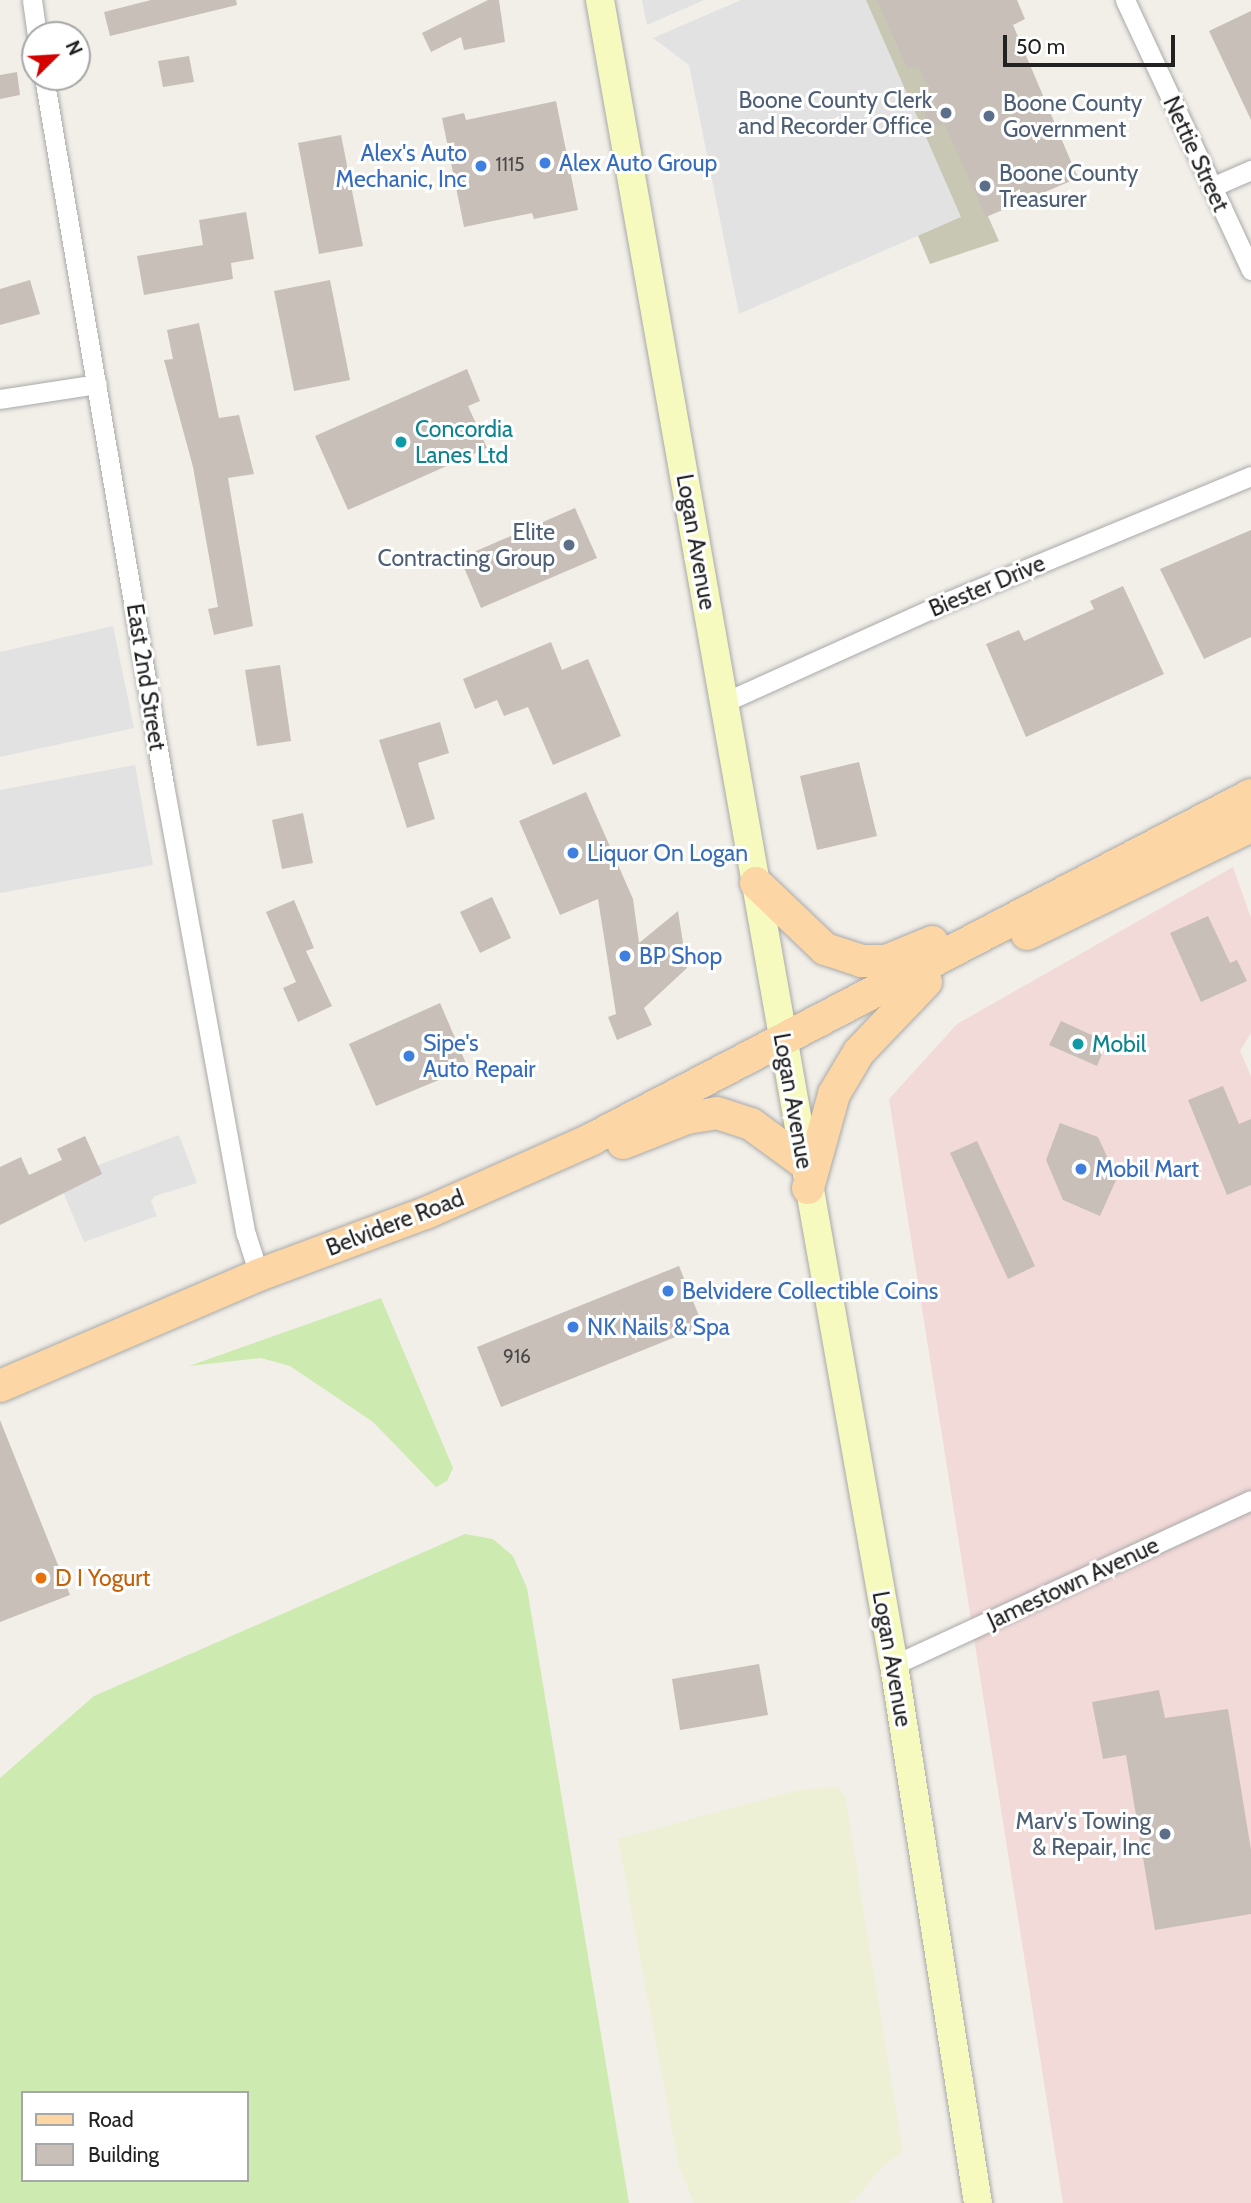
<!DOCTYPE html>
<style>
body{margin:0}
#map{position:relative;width:1251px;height:2203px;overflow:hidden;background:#f2efe9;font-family:Cabin,sans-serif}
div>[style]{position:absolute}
.commercial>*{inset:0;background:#f2dad9}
.construction>*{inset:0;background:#c7c7b4}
.farmland>*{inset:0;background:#eef0d5}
.grass>*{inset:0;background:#cdebb0}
.parking>*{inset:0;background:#e2e2e2}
.building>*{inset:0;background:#c7bfb8}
.roads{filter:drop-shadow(0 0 2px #a9a9a9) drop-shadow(0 0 2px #a9a9a9)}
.minor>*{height:19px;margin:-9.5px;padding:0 9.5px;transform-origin:9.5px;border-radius:9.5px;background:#fff}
.secondary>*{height:28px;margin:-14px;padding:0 14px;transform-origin:14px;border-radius:14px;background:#f7fabf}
.primary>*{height:32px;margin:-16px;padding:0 16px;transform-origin:16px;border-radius:16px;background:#fcd6a4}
.dots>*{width:19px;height:19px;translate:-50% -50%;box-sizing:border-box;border:4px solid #fff;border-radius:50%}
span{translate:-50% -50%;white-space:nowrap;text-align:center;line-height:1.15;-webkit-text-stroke:6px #fff;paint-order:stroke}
.number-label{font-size:19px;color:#4b4948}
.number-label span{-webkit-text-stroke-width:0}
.service-label{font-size:23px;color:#4e5e75}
.right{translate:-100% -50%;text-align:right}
.left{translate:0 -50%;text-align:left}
.shop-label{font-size:23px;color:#366cbe}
.street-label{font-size:23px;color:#222}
.culture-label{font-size:23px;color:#0d838f}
.food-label{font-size:23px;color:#c56008}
.legend{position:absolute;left:21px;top:2091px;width:228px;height:91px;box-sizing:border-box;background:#fff;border:2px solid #a7a7a7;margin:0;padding:9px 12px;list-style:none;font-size:21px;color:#222}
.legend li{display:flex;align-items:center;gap:14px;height:35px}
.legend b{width:35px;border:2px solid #a7a7a7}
.north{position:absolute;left:21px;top:21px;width:70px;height:70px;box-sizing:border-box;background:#fff;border:2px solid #a7a7a7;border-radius:50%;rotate:66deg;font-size:19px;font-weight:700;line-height:28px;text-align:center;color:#222}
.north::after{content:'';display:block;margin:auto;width:24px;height:32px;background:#d40000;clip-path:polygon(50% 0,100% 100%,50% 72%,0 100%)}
.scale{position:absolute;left:1003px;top:35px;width:172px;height:32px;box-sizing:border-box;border:4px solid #222;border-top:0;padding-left:9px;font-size:21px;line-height:24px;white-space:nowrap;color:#222;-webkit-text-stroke:5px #fff;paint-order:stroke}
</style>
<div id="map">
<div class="commercial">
<div style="clip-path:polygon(1233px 867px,1251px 918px,1251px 1033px,1240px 1051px,1251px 1076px,1251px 2203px,1063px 2203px,889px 1099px,957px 1024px)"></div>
</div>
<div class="construction">
<div style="clip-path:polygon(843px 0,892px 0,999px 241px,930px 264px,822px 9px)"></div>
</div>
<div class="farmland">
<div style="clip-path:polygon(838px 1787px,845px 1796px,903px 2152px,883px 2166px,858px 2197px,848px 2203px,694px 2203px,679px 2167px,618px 1839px,798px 1790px)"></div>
</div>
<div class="grass">
<div style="clip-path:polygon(381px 1298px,453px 1468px,447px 1481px,436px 1487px,373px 1422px,290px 1366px,261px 1358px,189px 1366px)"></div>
<div style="clip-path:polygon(evenodd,465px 1534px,493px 1539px,513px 1556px,527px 1588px,629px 2203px,0 2203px,0 1778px,94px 1696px,465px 1534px,23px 2093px,247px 2093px,247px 2180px,23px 2180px,23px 2093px)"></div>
</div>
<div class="parking">
<div style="clip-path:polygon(642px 0,704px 0,647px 25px)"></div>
<div style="clip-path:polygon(741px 0,866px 0,961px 217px,739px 314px,689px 65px,653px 38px)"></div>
<div style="clip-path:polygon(113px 626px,134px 728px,0 757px,0 652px)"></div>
<div style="clip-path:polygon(135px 765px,153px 865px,0 893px,0 790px)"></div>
<div style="clip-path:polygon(179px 1135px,197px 1183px,155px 1196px,151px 1201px,157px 1216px,84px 1242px,58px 1180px)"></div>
</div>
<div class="building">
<div style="clip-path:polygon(151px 0,236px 0,237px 5px,110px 36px,104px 12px)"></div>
<div style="clip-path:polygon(488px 0,499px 0,505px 42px,464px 50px,461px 37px,431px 52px,422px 33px)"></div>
<div style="clip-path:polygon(877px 0,1017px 0,1025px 19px,1013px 25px,1078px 178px,986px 217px,944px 123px,931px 129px,923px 108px,935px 103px,919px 67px,907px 68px)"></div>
<div style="clip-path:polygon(1251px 11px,1251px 120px,1209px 31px)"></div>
<div style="clip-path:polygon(189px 56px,194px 82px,163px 87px,158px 61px)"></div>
<div style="clip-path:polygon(17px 72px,20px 95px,0 99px,0 75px)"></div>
<div style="clip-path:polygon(556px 101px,578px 210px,534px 219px,532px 213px,464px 227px,442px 118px,464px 113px,466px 120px)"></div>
<div style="clip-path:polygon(341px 135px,363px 246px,319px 254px,298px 143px)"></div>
<div style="clip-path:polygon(246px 212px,254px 259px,231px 263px,233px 279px,144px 295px,137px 256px,203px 245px,199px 220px)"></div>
<div style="clip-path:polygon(30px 280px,40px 314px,0 325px,0 289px)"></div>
<div style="clip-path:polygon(330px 280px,350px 380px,294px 391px,274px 291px)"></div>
<div style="clip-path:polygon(199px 323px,219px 418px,239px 415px,254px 474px,228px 478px,253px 626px,214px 635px,208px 609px,218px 607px,193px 467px,164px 360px,173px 359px,167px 330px)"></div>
<div style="clip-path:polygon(467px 369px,480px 401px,468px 406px,487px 448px,348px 510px,315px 436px)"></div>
<div style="clip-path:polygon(575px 508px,597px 558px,481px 608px,460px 558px)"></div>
<div style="clip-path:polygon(1251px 530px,1251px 637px,1204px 659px,1160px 569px)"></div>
<div style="clip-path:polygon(1123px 586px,1164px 674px,1026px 737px,986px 644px,1019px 630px,1024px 641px,1094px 609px,1090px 601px)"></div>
<div style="clip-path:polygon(551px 642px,562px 670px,588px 659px,621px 736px,553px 765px,528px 707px,504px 716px,497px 700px,475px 709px,463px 679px)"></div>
<div style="clip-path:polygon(280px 665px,291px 741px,257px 746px,245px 670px)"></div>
<div style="clip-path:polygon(440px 722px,449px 753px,418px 763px,435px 819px,407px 828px,379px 740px)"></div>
<div style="clip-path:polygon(859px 762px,877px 836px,817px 850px,800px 776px)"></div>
<div style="clip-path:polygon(586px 792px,633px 899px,639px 943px,678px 911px,687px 968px,644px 1008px,652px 1025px,617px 1040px,608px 1017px,616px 1014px,598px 899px,560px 915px,519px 821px)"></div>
<div style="clip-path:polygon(303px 813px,313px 863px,282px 869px,272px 820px)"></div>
<div style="clip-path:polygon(492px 897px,511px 938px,480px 953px,460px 912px)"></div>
<div style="clip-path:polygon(294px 900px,314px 948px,306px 951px,332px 1006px,298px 1022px,283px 988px,296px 982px,266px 912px)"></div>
<div style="clip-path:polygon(1208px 916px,1230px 963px,1237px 960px,1247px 981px,1201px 1002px,1170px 933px)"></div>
<div style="clip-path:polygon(440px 1003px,468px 1068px,376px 1106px,349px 1044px)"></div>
<div style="clip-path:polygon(1061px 1021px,1107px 1042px,1097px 1066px,1049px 1045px)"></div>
<div style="clip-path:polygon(1223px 1086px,1239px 1124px,1251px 1119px,1251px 1185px,1227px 1195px,1188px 1100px)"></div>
<div style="clip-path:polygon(1060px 1123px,1098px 1137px,1117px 1178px,1100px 1216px,1063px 1200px,1046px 1160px)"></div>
<div style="clip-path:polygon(85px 1136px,102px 1174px,0 1225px,0 1167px,21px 1157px,29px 1175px,62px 1160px,57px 1149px)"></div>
<div style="clip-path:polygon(977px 1141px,1035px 1266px,1008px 1279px,950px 1153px)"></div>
<div style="clip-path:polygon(679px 1266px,703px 1326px,501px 1407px,477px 1347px)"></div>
<div style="clip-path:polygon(0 1420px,70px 1595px,0 1622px)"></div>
<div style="clip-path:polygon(759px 1664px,768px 1715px,680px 1730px,672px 1679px)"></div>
<div style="clip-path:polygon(1159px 1690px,1165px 1718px,1228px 1709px,1251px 1850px,1251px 1914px,1155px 1930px,1126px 1755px,1103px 1759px,1092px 1702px)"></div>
</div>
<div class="roads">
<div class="minor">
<div style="left:32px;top:0;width:35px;rotate:82deg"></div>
<div style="left:1125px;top:0;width:298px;rotate:65deg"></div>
<div style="left:44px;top:77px;width:718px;rotate:80.38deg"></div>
<div style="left:164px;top:785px;width:456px;rotate:79.7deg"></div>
<div style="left:246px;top:1234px;width:43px;rotate:72.4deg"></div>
<div style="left:1212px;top:187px;width:43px;rotate:-23.6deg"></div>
<div style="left:0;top:399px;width:98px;rotate:-8.8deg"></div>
<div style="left:725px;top:702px;width:246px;rotate:-24.3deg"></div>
<div style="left:949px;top:601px;width:327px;rotate:-22.5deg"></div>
<div style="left:894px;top:1665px;width:393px;rotate:-24.8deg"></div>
</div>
<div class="secondary">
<div style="left:600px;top:0;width:1691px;rotate:79.99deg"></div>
<div style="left:894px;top:1665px;width:545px;rotate:81.13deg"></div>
</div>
<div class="primary">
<div style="left:756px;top:883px;width:95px;rotate:43.7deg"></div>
<div style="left:825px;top:949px;width:38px;rotate:18deg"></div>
<div style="left:861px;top:961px;width:25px"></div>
<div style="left:886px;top:961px;width:50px;rotate:-22.4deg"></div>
<div style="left:1027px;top:934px;width:249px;rotate:-25.7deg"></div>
<div style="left:623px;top:1143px;width:69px;rotate:-21.3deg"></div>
<div style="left:687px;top:1118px;width:30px;rotate:-9deg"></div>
<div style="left:717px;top:1113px;width:36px;rotate:18deg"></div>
<div style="left:751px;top:1124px;width:64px;rotate:36.2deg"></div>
<div style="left:808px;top:1188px;width:98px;rotate:-74.5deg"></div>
<div style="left:834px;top:1094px;width:49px;rotate:-59.2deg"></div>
<div style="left:859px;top:1052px;width:97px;rotate:-46.3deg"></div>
<div style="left:0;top:1386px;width:282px;rotate:-23.2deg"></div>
<div style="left:259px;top:1275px;width:178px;rotate:-20.4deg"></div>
<div style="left:426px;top:1213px;width:180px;rotate:-24deg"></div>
<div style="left:590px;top:1140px;width:746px;rotate:-27.56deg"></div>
</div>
</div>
<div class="dots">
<div style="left:946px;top:113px;background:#5c6f8a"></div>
<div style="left:989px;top:116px;background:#5c6f8a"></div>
<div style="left:545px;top:163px;background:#3f7fe0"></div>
<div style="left:481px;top:166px;background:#3f7fe0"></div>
<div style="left:985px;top:186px;background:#5c6f8a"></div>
<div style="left:401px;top:442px;background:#0f9aa8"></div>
<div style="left:569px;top:545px;background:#5c6f8a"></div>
<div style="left:573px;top:853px;background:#3f7fe0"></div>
<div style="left:625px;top:956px;background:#3f7fe0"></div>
<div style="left:1078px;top:1044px;background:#0f9aa8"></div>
<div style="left:409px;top:1056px;background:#3f7fe0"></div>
<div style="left:1081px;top:1169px;background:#3f7fe0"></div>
<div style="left:668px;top:1291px;background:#3f7fe0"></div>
<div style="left:573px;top:1327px;background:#3f7fe0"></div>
<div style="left:41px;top:1578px;background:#e8710a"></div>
<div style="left:1165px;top:1834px;background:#5c6f8a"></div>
</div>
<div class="number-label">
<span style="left:510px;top:165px">1115</span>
<span style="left:517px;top:1357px">916</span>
</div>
<div class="service-label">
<span class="right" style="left:932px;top:113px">Boone County Clerk<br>and Recorder Office</span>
<span class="left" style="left:1003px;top:116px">Boone County<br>Government</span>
<span class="left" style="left:999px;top:186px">Boone County<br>Treasurer</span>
<span class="right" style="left:555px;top:545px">Elite<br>Contracting Group</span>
<span class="right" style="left:1151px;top:1834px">Marv's Towing<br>&amp; Repair, Inc</span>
</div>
<div class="shop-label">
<span class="right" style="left:467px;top:166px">Alex's Auto<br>Mechanic, Inc</span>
<span class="left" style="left:559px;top:163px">Alex Auto Group</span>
<span class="left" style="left:587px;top:853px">Liquor On Logan</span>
<span class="left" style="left:639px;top:956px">BP Shop</span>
<span class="left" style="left:423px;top:1056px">Sipe's<br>Auto Repair</span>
<span class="left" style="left:1095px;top:1169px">Mobil Mart</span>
<span class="left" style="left:682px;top:1291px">Belvidere Collectible Coins</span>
<span class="left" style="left:587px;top:1327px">NK Nails &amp; Spa</span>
</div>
<div class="street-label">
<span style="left:1196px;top:154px;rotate:65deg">Nettie Street</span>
<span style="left:696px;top:542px;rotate:80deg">Logan Avenue</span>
<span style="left:987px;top:586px;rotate:-23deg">Biester Drive</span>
<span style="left:146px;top:677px;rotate:81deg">East 2nd Street</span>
<span style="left:793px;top:1101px;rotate:80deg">Logan Avenue</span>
<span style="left:395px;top:1223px;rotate:-21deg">Belvidere Road</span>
<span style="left:1073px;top:1583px;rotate:-25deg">Jamestown Avenue</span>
<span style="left:892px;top:1659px;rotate:80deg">Logan Avenue</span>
</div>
<div class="culture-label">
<span class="left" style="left:415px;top:442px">Concordia<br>Lanes Ltd</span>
<span class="left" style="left:1092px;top:1044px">Mobil</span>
</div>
<div class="food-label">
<span class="left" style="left:55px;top:1578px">D I Yogurt</span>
</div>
<ul class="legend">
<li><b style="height:9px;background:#fcd6a4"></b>Road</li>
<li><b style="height:19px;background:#c7bfb8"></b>Building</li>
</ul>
<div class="north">N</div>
<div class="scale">50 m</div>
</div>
